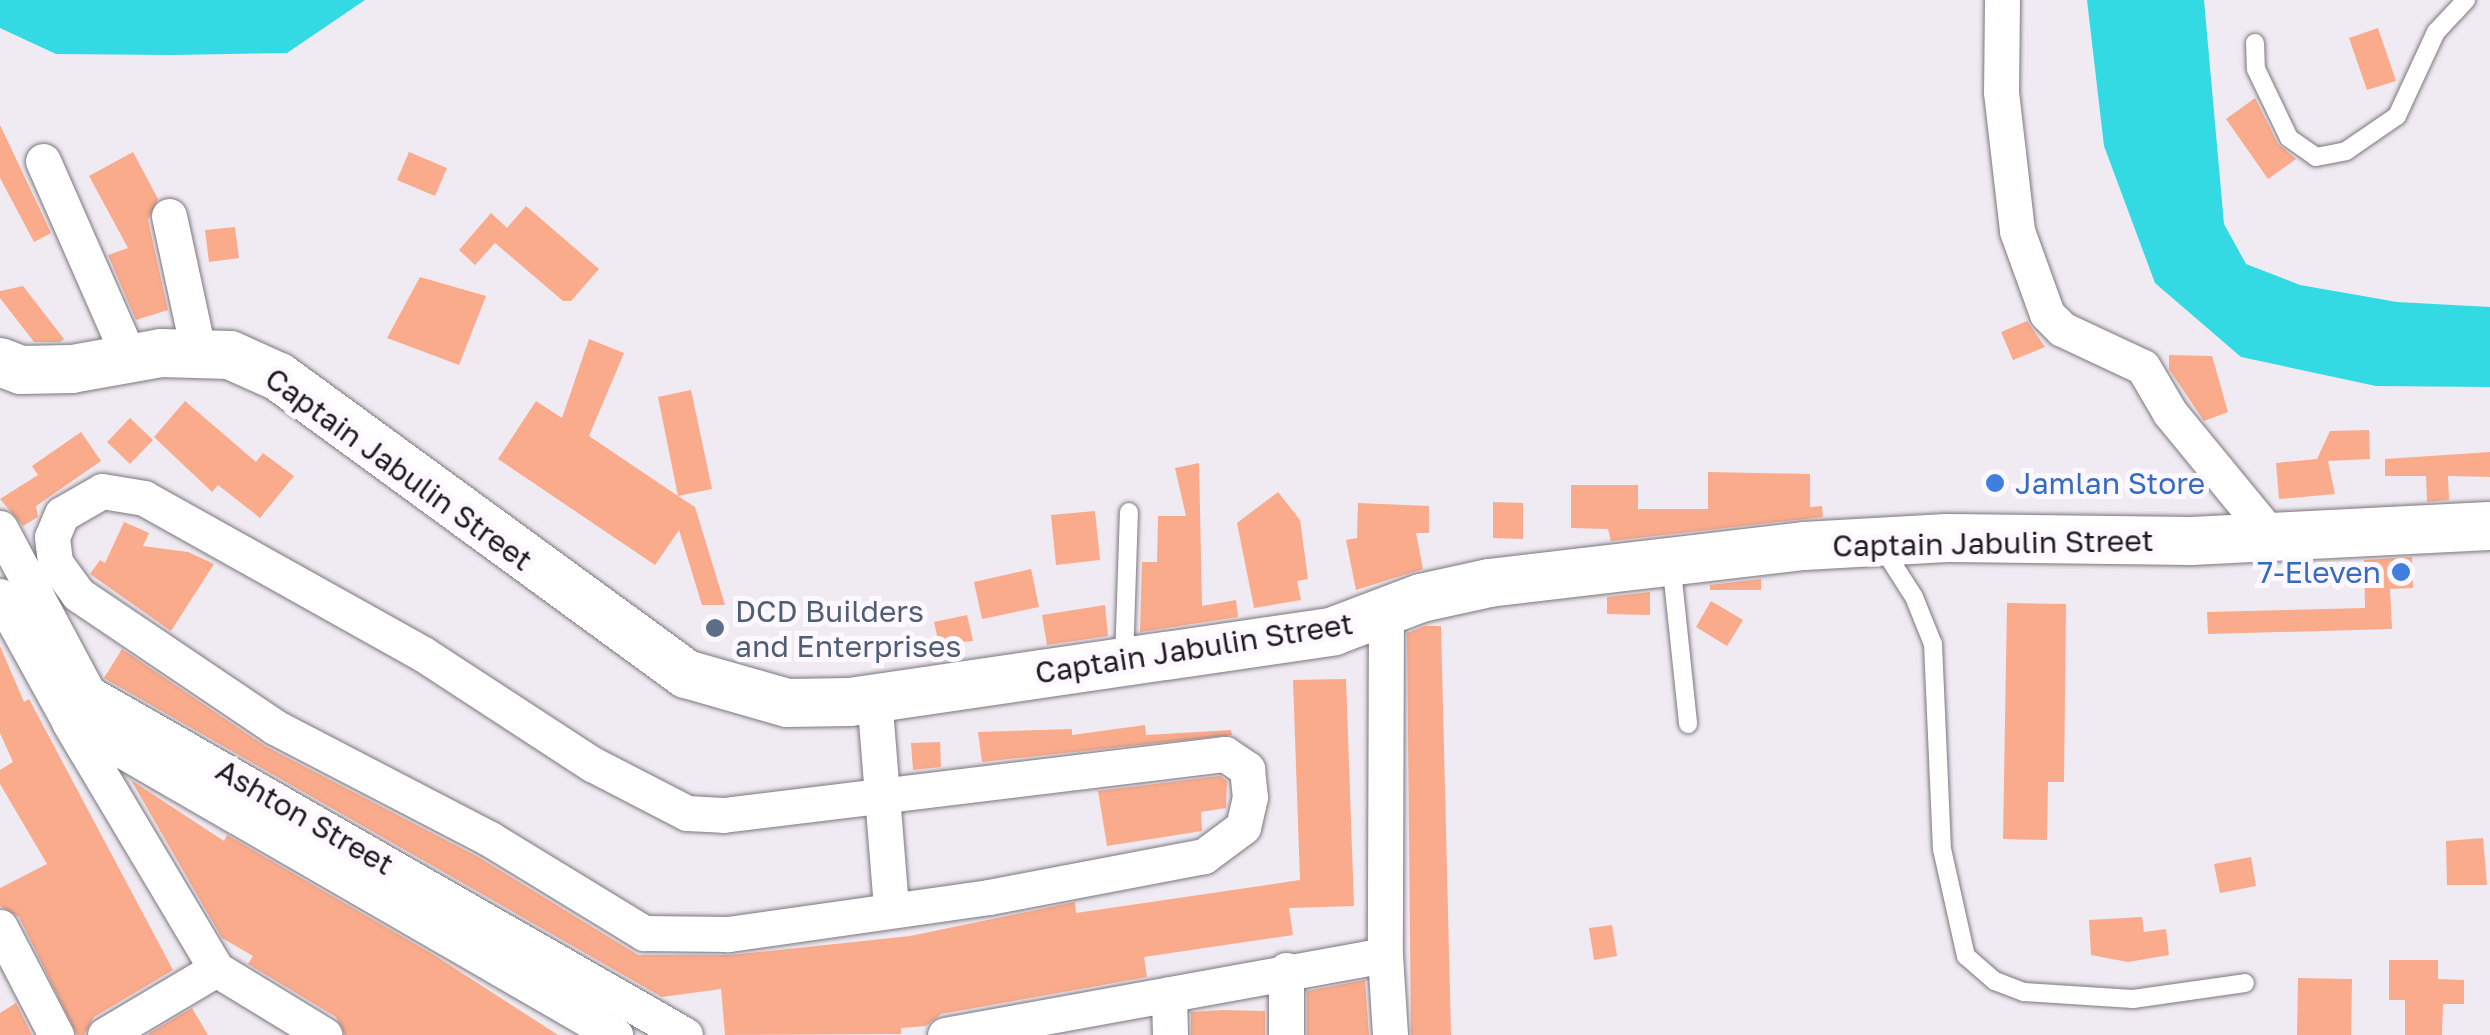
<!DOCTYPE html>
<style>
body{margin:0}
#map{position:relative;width:2490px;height:1035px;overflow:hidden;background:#f0eaf3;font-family:"Golos Text",sans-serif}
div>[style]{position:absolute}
.water>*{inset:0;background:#33d9e3}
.building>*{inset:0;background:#faab8b}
.roads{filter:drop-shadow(0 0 2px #7c767e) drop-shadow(0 0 2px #7c767e)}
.lane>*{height:18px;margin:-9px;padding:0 9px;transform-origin:9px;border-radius:9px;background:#fff}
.street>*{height:35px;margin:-17.5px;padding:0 17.5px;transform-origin:17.5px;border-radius:17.5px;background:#fff}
.secondary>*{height:48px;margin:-24px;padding:0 24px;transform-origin:24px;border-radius:24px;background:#fff}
.dots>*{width:28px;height:28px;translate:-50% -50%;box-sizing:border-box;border:5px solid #fdf8ff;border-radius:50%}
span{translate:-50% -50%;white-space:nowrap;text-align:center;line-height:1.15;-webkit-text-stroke:10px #fdf8ff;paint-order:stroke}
.street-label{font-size:30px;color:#1d1b1e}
.shop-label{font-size:30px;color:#366cbe}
.left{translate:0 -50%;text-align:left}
.right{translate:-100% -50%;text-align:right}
.service-label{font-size:30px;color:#4e5e75}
</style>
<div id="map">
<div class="water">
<div style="clip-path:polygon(0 0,365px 0,287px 53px,172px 55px,56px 54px,0 28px)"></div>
<div style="clip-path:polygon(2087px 0,2204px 0,2224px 224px,2246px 264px,2300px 285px,2397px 302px,2490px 307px,2490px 387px,2376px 386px,2241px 357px,2155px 283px,2104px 146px)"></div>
</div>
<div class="building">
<div style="clip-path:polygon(2378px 28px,2396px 81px,2367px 90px,2349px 38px)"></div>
<div style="clip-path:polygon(2255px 98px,2278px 144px,2296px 159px,2268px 179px,2226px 119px)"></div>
<div style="clip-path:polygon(0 125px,51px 233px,34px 242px,0 178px)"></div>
<div style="clip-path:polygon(133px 152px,158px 199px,148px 220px,168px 310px,136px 320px,108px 255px,128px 248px,89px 176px)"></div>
<div style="clip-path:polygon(409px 152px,447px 168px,435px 196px,397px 180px)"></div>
<div style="clip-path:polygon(526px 206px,599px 269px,571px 301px,563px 301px,495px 243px,475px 265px,459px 250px,491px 213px,507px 228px)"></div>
<div style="clip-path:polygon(235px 227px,239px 258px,209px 262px,205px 230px)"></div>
<div style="clip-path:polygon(420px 277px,486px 296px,459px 365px,387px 338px)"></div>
<div style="clip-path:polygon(23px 286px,64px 339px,60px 342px,34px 342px,0 298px,0 291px)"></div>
<div style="clip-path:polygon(2027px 321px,2045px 347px,2013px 360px,2001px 332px)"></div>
<div style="clip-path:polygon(589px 339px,624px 353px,589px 436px,678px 496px,658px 397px,691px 390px,712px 489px,678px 496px,695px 507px,725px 605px,702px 605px,679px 530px,655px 565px,498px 459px,536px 401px,562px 418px)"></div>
<div style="clip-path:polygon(2169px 355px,2212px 356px,2228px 412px,2204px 421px,2169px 369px)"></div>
<div style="clip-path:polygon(185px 401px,256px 462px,263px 453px,294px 476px,260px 518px,218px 485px,212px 492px,154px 437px)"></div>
<div style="clip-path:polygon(130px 418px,153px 440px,130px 464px,107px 442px)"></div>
<div style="clip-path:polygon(2369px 430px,2370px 459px,2328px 461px,2335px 494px,2279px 499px,2276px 463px,2317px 459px,2330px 431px)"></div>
<div style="clip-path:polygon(81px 432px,101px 461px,36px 506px,38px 517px,23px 526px,0 499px,38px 475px,32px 466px)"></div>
<div style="clip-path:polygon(2490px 452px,2490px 477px,2448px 476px,2449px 500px,2427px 502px,2426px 476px,2385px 476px,2385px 459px)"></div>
<div style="clip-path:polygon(1199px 463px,1202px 606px,1236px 600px,1238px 617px,1140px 632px,1142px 562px,1157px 562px,1158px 516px,1186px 516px,1175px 468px)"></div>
<div style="clip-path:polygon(1708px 472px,1810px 474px,1810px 507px,1822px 506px,1823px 517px,1611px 541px,1608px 529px,1571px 528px,1571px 485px,1638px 485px,1638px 509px,1708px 509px)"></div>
<div style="clip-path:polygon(1278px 492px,1300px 520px,1308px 579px,1297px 581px,1301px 600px,1254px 608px,1237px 523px)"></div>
<div style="clip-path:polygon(1493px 502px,1523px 503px,1523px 539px,1493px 538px)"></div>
<div style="clip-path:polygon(1358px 503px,1429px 506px,1429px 533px,1416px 533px,1423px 569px,1356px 590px,1346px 540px,1357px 538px)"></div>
<div style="clip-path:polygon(1095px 511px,1100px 560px,1056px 565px,1051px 515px)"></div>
<div style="clip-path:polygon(124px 522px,149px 533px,143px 546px,188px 552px,214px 564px,171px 631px,90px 574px,100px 560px,105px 563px)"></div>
<div style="clip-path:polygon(2412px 557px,2413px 588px,2390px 589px,2392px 629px,2208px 634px,2207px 612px,2365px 608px,2364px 560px)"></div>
<div style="clip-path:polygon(1031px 569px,1039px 607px,982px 619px,974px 582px)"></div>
<div style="clip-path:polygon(1761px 579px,1761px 590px,1710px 590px,1710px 585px)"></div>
<div style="clip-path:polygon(1650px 592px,1650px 615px,1607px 614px,1607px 597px)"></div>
<div style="clip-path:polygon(1711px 601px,1743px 620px,1727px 646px,1696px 627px)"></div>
<div style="clip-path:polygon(2007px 603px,2066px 604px,2064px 782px,2048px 782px,2047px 840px,2003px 839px)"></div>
<div style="clip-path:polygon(1105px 605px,1108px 636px,1047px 645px,1042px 615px)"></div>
<div style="clip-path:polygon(967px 615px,973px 641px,939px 644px,934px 622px)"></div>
<div style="clip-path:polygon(1425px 626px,1441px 626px,1451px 1035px,1411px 1035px,1407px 633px)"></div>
<div style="clip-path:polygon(0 646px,24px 702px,29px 699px,173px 970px,94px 1017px,84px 1035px,77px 1035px,19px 917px,0 906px,0 888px,47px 864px,0 784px,0 770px,13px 762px,0 733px)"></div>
<div style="clip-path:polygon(122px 649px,265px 746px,480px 858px,638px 955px,731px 955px,910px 936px,1075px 902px,1076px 913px,1300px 880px,1293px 680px,1346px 679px,1354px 906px,1289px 908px,1293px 935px,1144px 957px,1147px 977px,941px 1014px,926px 1026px,901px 1028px,901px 1034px,725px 1035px,721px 989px,662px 997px,104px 678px)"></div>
<div style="clip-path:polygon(1145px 725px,1146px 735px,1231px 730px,1232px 735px,982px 762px,978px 732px,1072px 729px,1072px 735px)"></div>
<div style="clip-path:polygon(940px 742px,941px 767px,913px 770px,911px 743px)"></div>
<div style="clip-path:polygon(1220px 776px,1227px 781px,1226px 808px,1201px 812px,1202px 831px,1107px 846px,1098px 791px)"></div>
<div style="clip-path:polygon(131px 780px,224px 841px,227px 835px,434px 955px,558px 1035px,345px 1035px,336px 1017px,248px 964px,253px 956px,222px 938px)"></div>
<div style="clip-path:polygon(2483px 838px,2487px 885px,2447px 885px,2446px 841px)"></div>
<div style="clip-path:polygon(2251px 857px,2256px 886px,2220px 893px,2214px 864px)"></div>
<div style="clip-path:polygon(2142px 917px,2144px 932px,2166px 929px,2169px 955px,2128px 962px,2091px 955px,2089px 920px)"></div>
<div style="clip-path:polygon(1612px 925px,1617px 956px,1594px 960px,1589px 928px)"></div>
<div style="clip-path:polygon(2389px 960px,2438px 960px,2438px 979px,2464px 980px,2464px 1004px,2443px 1004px,2442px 1035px,2405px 1035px,2405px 1000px,2389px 1000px)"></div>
<div style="clip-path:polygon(2298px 978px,2352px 979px,2351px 1035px,2297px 1035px)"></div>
<div style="clip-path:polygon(1365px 980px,1369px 1035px,1307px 1035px,1307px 991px)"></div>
<div style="clip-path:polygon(16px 1003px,32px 1035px,0 1035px,0 1013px)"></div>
<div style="clip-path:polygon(192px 1008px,208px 1035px,149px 1035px,148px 1034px)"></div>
<div style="clip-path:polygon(1224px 1010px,1265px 1011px,1265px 1035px,1191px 1035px,1191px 1012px)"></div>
</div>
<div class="roads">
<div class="lane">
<div style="left:2255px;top:43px;width:26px;rotate:88deg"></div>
<div style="left:2256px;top:69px;width:76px;rotate:64.4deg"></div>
<div style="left:2289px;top:138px;width:33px;rotate:35deg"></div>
<div style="left:2316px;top:157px;width:31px;rotate:-11deg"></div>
<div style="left:2346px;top:151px;width:62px;rotate:-34.5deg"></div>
<div style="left:2397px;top:116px;width:93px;rotate:-65.1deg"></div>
<div style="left:2436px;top:32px;width:44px;rotate:-46.8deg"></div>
<div style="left:1882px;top:547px;width:59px;rotate:57.4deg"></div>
<div style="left:1914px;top:597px;width:51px;rotate:68deg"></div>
<div style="left:1933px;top:644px;width:205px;rotate:87.5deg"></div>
<div style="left:1942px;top:849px;width:110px;rotate:77.4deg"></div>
<div style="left:1966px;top:956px;width:38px;rotate:41deg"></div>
<div style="left:1995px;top:981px;width:31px;rotate:21deg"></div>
<div style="left:2024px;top:992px;width:109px;rotate:3.7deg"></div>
<div style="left:2133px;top:999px;width:113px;rotate:-8.1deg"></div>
<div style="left:1671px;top:561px;width:164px;rotate:84deg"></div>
<div style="left:1124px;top:661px;width:149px;rotate:-88.1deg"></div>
</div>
<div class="street">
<div style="left:2002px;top:0;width:92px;rotate:90.6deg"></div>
<div style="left:2001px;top:92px;width:140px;rotate:83.4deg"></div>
<div style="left:2017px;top:231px;width:88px;rotate:70.1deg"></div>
<div style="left:2047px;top:314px;width:21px;rotate:45deg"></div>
<div style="left:2062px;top:329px;width:89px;rotate:25.1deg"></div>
<div style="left:2143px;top:367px;width:53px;rotate:59.6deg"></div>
<div style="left:2170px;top:413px;width:161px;rotate:50.6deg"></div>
<div style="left:43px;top:161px;width:216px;rotate:66.3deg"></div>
<div style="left:169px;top:216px;width:142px;rotate:77.8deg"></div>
<div style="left:102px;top:491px;width:43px;rotate:9.5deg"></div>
<div style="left:144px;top:498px;width:320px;rotate:29.2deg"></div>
<div style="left:423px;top:654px;width:202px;rotate:33.1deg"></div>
<div style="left:592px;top:764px;width:107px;rotate:27.3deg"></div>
<div style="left:687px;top:813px;width:36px;rotate:3deg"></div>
<div style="left:723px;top:815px;width:506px;rotate:-6.93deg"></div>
<div style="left:1225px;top:754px;width:27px;rotate:34deg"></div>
<div style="left:1247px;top:769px;width:28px;rotate:84deg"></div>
<div style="left:1250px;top:797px;width:31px;rotate:103deg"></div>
<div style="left:1243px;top:827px;width:49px;rotate:143.4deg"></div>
<div style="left:1204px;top:856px;width:219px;rotate:169.2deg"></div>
<div style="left:989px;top:897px;width:264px;rotate:171.9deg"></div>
<div style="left:728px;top:934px;width:84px;rotate:-179.3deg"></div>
<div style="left:644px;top:933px;width:180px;rotate:-148.6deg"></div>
<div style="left:490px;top:839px;width:242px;rotate:-152.5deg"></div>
<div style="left:275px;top:727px;width:238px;rotate:-146deg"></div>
<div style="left:78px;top:594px;width:39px;rotate:-126deg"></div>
<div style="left:55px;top:562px;width:25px;rotate:-97deg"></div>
<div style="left:52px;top:537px;width:25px;rotate:-67deg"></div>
<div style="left:62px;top:514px;width:46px;rotate:-29.9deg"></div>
<div style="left:0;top:528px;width:187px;rotate:61.9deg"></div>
<div style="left:88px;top:693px;width:688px;rotate:29.81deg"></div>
<div style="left:0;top:596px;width:141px;rotate:61.1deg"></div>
<div style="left:68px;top:719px;width:632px;rotate:30.01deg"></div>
<div style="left:1386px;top:613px;width:342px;rotate:90.2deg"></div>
<div style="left:1385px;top:955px;width:80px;rotate:86.4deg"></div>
<div style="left:874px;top:696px;width:212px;rotate:85.4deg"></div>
<div style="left:69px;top:722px;width:287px;rotate:59.2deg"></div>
<div style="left:216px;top:969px;width:127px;rotate:31.4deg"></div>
<div style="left:0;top:927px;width:122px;rotate:62.6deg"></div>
<div style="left:1286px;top:970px;width:65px;rotate:90deg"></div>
<div style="left:1169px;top:994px;width:41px;rotate:88.6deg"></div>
<div style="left:105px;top:1035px;width:129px;rotate:-30.7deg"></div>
<div style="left:945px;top:1035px;width:447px;rotate:-10.3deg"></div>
</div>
<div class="secondary">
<div style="left:0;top:362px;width:22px;rotate:21deg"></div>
<div style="left:21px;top:370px;width:51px;rotate:-1.1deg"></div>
<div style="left:72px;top:369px;width:90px;rotate:-10.2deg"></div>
<div style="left:161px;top:353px;width:69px;rotate:1.7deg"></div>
<div style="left:230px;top:355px;width:54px;rotate:24.2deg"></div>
<div style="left:279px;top:377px;width:504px;rotate:36.12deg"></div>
<div style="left:686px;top:674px;width:105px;rotate:16deg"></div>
<div style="left:787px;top:703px;width:63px;rotate:-0.9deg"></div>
<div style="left:850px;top:702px;width:489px;rotate:-8.3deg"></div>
<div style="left:1334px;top:631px;width:93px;rotate:-20.8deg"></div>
<div style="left:1421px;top:598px;width:70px;rotate:-12.4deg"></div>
<div style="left:1489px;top:583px;width:317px;rotate:-6.7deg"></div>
<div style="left:1804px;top:546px;width:143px;rotate:-3.2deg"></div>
<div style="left:1947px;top:538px;width:244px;rotate:0.7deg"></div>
<div style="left:2191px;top:541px;width:299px;rotate:-2.9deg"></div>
</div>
</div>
<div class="dots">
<div style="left:1995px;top:483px;background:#3f7fe0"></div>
<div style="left:2401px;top:572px;background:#3f7fe0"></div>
<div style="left:715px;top:628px;background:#5c6f8a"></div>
</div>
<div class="street-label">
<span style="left:399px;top:469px;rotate:36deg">Captain Jabulin Street</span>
<span style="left:1993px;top:543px;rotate:-1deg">Captain Jabulin Street</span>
<span style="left:1194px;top:648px;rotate:-9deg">Captain Jabulin Street</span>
<span style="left:305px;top:817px;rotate:30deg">Ashton Street</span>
</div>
<div class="shop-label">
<span class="left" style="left:2015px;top:483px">Jamlan Store</span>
<span class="right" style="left:2381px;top:572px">7-Eleven</span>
</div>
<div class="service-label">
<span class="left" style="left:735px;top:628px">DCD Builders<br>and Enterprises</span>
</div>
</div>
